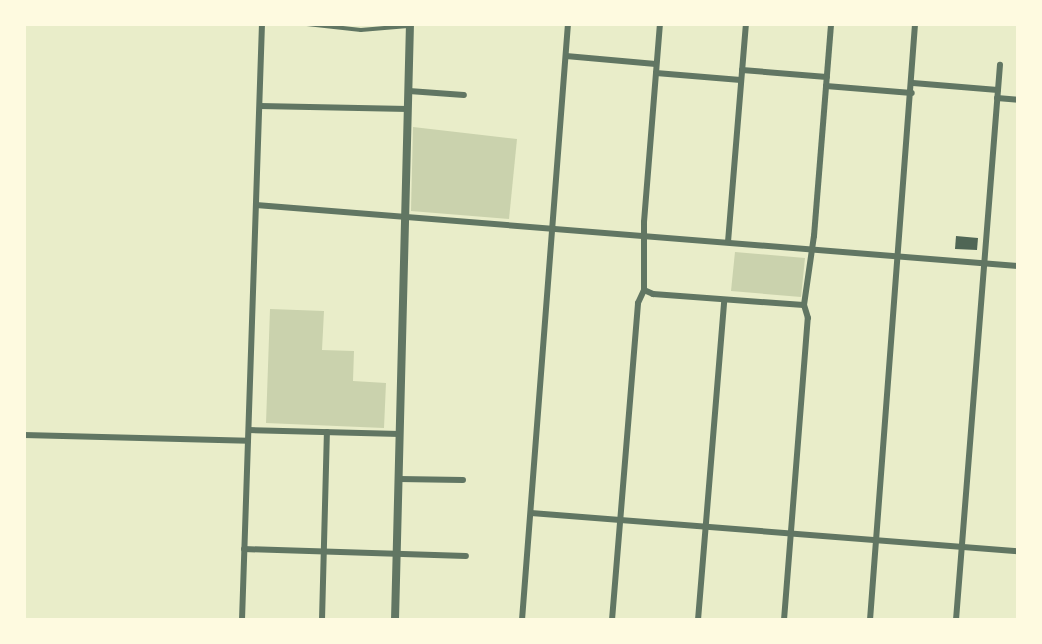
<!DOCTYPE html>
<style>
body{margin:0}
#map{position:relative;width:1042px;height:644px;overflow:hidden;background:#e9edc9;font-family:"Public Sans",sans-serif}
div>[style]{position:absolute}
.green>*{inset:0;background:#cad2ad}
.building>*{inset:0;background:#4f6655}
.service>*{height:3.5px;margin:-1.75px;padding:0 1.75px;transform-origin:1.75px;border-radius:1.75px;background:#617663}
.minor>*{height:6px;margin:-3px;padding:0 3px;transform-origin:3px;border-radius:3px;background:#617663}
.tertiary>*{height:8px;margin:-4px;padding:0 4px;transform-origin:4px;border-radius:4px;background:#617663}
span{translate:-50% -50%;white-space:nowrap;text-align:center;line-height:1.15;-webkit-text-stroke:7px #fefae0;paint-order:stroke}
.frame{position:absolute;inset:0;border:26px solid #fefae0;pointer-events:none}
</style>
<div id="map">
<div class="green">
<div style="clip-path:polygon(413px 127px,517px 139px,509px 219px,411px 211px)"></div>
<div style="clip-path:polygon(735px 252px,805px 258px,801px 297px,731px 291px)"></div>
<div style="clip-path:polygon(270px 309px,324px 311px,322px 350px,354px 351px,353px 381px,386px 383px,384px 428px,266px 423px)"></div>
</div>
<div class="building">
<div style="clip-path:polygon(956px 236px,978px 238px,977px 250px,955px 249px)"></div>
</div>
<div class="service">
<div style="left:307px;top:24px;width:54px;rotate:6.3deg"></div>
<div style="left:361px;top:30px;width:47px;rotate:-4.9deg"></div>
</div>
<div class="minor">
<div style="left:566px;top:56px;width:90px;rotate:5.1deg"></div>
<div style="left:742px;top:70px;width:85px;rotate:4.7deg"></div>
<div style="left:656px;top:73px;width:85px;rotate:4.7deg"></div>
<div style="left:913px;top:83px;width:85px;rotate:4.7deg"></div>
<div style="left:826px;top:86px;width:86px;rotate:4.7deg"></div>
<div style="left:409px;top:91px;width:55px;rotate:4.2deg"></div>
<div style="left:997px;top:98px;width:21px;rotate:5deg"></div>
<div style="left:260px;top:106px;width:148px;rotate:1.2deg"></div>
<div style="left:256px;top:205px;width:764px;rotate:4.58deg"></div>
<div style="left:728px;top:242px;width:219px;rotate:-85.3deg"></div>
<div style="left:644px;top:290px;width:10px;rotate:24deg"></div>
<div style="left:653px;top:294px;width:151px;rotate:4.2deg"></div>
<div style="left:249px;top:430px;width:151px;rotate:1.5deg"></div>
<div style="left:24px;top:435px;width:224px;rotate:1.5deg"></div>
<div style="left:399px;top:479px;width:64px;rotate:0.9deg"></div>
<div style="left:531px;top:513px;width:488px;rotate:4.5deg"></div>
<div style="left:244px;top:549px;width:222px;rotate:1.8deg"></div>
<div style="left:242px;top:620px;width:596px;rotate:-88.08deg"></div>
<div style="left:322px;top:620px;width:188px;rotate:-88.5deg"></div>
<div style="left:522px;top:620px;width:598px;rotate:-85.59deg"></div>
<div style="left:612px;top:620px;width:318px;rotate:-85.3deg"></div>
<div style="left:638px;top:303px;width:14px;rotate:-65deg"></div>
<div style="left:644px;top:290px;width:68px;rotate:-90deg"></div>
<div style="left:644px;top:222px;width:199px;rotate:-85.4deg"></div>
<div style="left:698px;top:620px;width:320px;rotate:-85.3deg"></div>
<div style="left:784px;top:620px;width:303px;rotate:-85.5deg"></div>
<div style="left:808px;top:318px;width:14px;rotate:-107deg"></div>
<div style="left:804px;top:305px;width:70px;rotate:-81.8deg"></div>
<div style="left:814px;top:236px;width:213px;rotate:-85.4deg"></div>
<div style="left:870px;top:620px;width:598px;rotate:-85.68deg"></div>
<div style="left:956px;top:620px;width:557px;rotate:-85.47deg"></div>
</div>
<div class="tertiary">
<div style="left:395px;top:620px;width:596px;rotate:-88.56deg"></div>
</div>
<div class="frame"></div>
</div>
